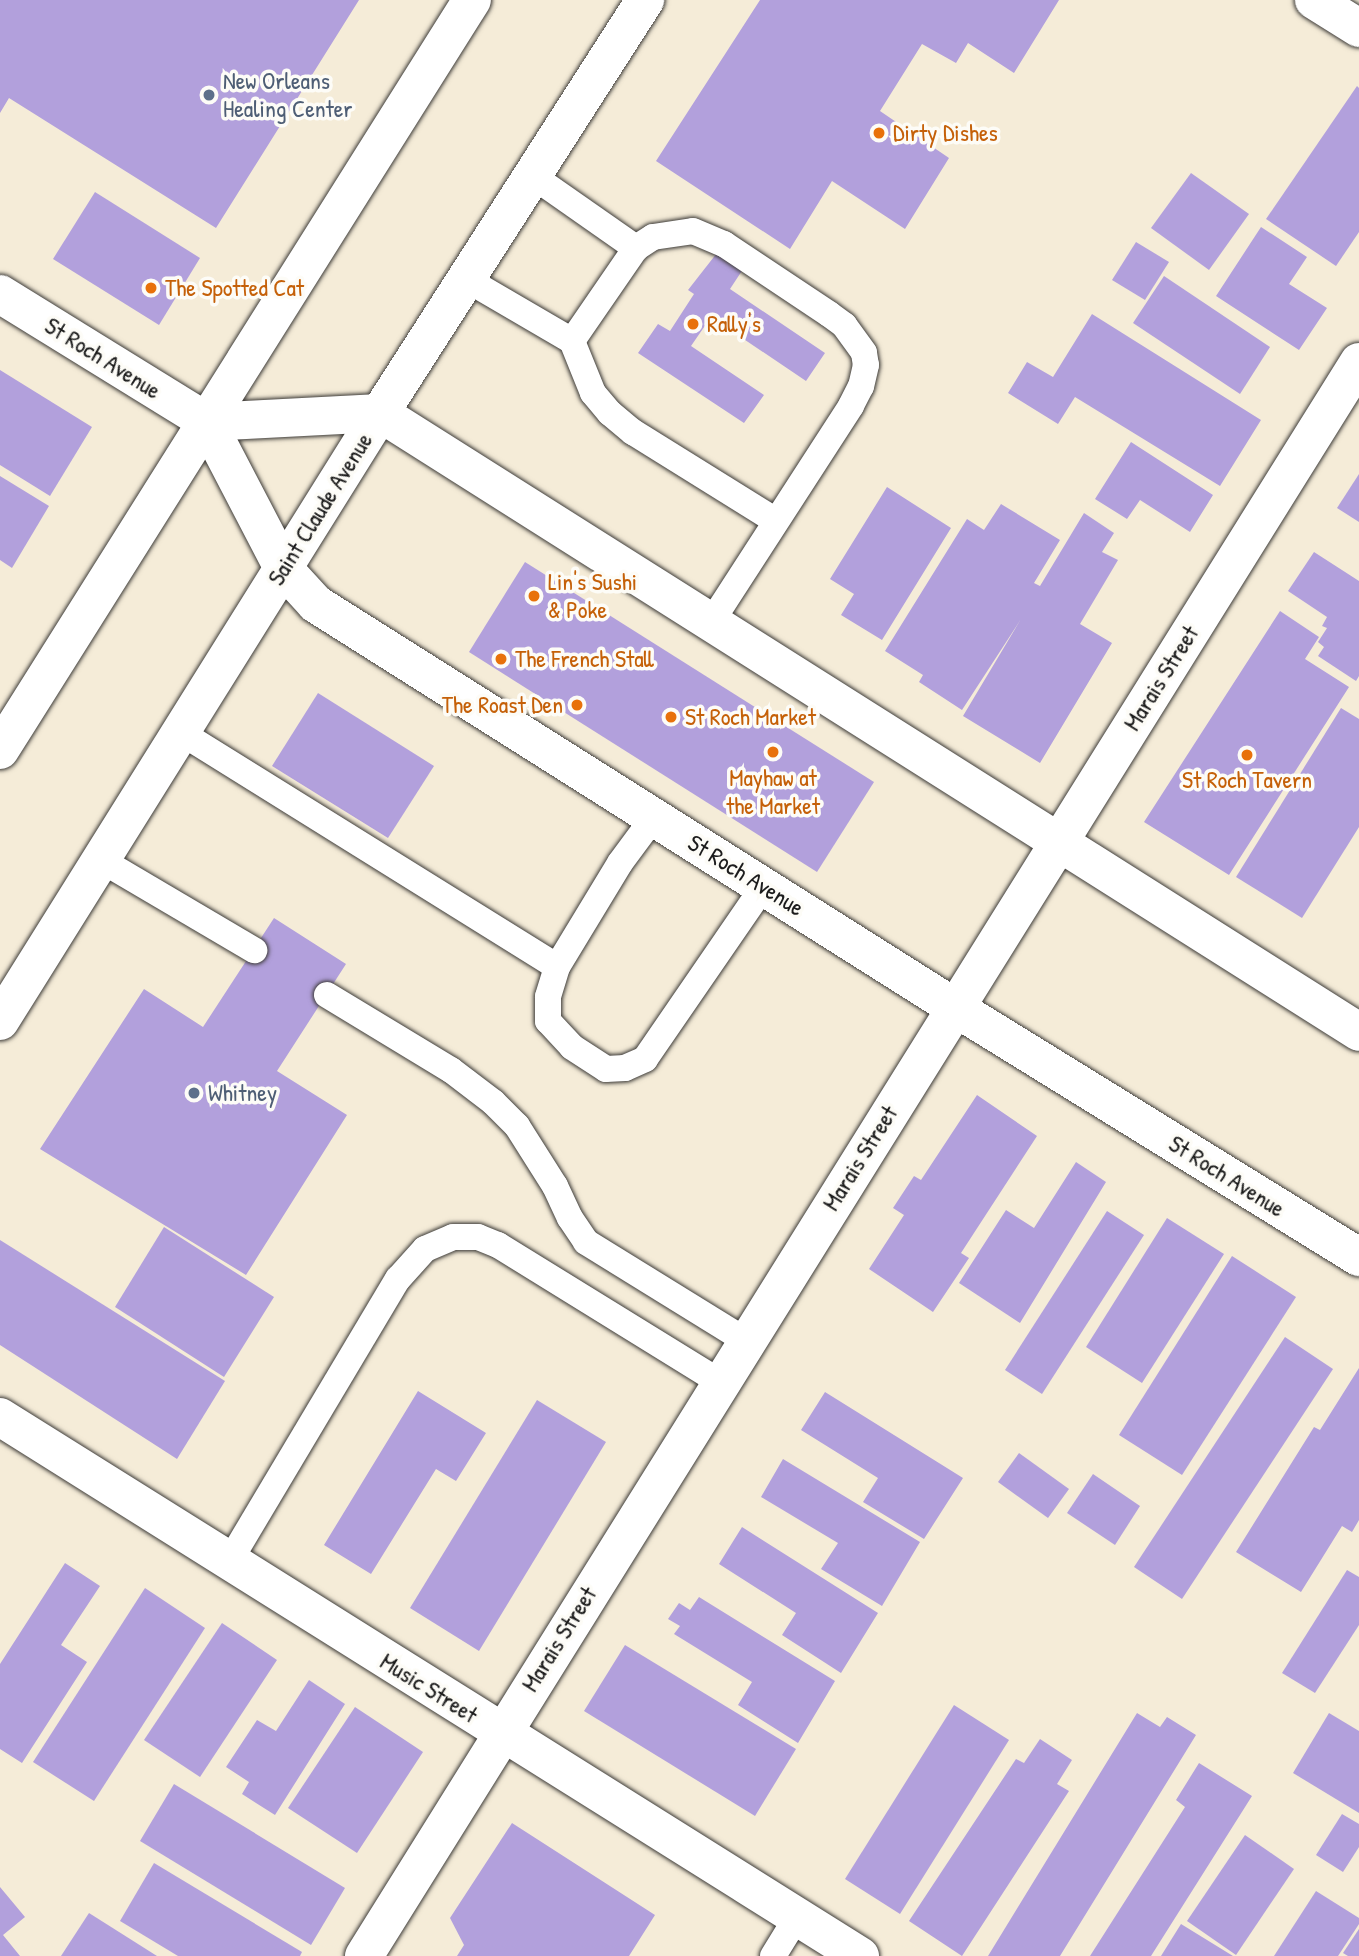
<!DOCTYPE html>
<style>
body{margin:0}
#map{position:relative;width:1359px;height:1956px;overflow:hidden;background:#f5ecd8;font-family:"Patrick Hand",sans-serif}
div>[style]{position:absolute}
.building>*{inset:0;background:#b2a0dc}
.roads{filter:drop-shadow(0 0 2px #3d3b38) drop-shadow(0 0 2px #3d3b38)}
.service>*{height:26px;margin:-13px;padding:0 13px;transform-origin:13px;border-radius:13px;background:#fff}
.minor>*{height:38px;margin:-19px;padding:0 19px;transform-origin:19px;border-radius:19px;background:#fff}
.secondary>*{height:38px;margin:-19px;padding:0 19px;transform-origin:19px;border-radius:19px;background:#fff}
.dots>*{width:19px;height:19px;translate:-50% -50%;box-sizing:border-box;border:4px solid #fdfcf7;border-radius:50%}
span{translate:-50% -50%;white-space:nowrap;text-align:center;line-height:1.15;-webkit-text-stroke:7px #fdfcf7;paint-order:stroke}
.service-label{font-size:24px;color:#4e5e75}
.left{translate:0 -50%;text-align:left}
.food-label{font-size:24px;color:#c56008}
.right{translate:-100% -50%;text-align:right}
.street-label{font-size:24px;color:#1c1c1c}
</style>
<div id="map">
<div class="building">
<div style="clip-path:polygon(0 0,359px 0,216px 228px,9px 98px,0 113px)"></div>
<div style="clip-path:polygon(760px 0,1059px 0,1014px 73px,968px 43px,956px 63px,922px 44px,880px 111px,949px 158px,905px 229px,832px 181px,790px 249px,656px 161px)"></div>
<div style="clip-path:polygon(1357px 86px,1359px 88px,1359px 232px,1336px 266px,1266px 219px)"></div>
<div style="clip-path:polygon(1191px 173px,1249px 214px,1209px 270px,1151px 228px)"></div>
<div style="clip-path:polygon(95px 192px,200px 258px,159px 325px,53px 259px)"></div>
<div style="clip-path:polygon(1261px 227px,1307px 257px,1289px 284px,1327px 308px,1299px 350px,1216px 296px)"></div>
<div style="clip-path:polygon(1136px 242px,1169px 262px,1145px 300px,1112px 280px)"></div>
<div style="clip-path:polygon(724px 244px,753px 254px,730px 289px,825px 353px,806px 381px,711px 317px,691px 346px,764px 395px,744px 423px,638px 353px,658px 324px,670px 331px,694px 294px,688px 290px)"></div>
<div style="clip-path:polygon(1164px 276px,1270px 347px,1240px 394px,1133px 323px)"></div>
<div style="clip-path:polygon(1092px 314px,1261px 420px,1220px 486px,1075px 397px,1058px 424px,1008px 393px,1027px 362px,1053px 377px)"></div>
<div style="clip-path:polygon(0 370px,92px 427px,50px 496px,0 465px)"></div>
<div style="clip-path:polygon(1131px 442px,1213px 495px,1190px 532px,1140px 500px,1127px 519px,1095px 499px)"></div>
<div style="clip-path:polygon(1359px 474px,1359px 522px,1337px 508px)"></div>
<div style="clip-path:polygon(0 476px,49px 506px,12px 568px,0 560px)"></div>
<div style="clip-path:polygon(887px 487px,951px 528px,882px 640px,841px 615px,854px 594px,830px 579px)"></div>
<div style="clip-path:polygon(1001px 504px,1060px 540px,1034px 583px,1040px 586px,1084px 513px,1114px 533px,1102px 552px,1118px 560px,1080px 624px,1112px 643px,1040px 763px,963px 716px,1021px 619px,962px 710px,919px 682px,923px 675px,885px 651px,967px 519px,984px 530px)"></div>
<div style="clip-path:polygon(1314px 552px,1359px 581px,1359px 676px,1356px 681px,1318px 656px,1324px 647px,1318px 642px,1327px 628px,1322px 626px,1327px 617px,1288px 591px)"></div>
<div style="clip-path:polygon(525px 562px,874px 782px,817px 872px,469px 652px)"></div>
<div style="clip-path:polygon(1280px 611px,1319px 637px,1305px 659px,1349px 687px,1229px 875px,1144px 822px)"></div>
<div style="clip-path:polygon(318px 693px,434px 766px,388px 838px,272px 766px)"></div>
<div style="clip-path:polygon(1341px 708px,1359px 719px,1359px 827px,1302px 918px,1236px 877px)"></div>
<div style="clip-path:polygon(274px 918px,346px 964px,277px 1071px,347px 1115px,246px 1275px,40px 1149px,144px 989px,203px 1027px)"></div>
<div style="clip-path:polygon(977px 1095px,1037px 1136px,961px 1253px,969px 1258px,933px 1312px,869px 1269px,904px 1215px,893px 1208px,914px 1176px,921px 1180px)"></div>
<div style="clip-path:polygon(1076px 1162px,1106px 1182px,1020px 1323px,959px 1283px,1006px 1210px,1034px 1228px)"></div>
<div style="clip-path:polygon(1107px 1211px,1144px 1235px,1042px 1394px,1005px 1370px)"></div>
<div style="clip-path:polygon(1167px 1218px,1224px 1254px,1142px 1383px,1086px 1347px)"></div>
<div style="clip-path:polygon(164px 1227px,274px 1297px,224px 1377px,115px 1307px)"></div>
<div style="clip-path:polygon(0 1240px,225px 1381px,177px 1459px,0 1345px)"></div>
<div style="clip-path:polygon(1232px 1256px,1296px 1297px,1182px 1475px,1119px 1435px)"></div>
<div style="clip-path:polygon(1285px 1337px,1333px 1369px,1182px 1599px,1134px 1567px)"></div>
<div style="clip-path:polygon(1359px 1368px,1359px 1520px,1352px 1532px,1342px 1526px,1301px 1592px,1236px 1552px,1314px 1427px,1320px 1430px)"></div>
<div style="clip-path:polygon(418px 1391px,486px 1433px,456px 1481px,436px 1469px,371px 1574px,324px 1545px)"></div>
<div style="clip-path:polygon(825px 1392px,963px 1478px,924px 1539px,863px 1502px,878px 1478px,801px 1430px)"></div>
<div style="clip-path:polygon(537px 1400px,606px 1442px,479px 1651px,410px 1608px)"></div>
<div style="clip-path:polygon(1019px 1453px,1069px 1489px,1048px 1518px,998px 1482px)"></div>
<div style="clip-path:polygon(783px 1459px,920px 1542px,882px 1606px,821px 1569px,838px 1543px,761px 1497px)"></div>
<div style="clip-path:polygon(1093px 1474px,1140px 1506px,1115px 1545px,1067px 1513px)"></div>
<div style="clip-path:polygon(742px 1527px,878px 1613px,841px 1673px,782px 1635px,796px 1613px,719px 1564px)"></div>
<div style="clip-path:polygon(65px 1563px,100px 1586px,61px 1645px,87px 1662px,22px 1763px,0 1749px,0 1664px)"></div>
<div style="clip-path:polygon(1347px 1570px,1359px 1577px,1359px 1625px,1315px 1693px,1282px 1673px)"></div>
<div style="clip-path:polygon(145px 1588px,205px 1628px,94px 1801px,33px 1762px)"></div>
<div style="clip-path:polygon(699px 1597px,835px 1681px,798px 1743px,738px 1705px,752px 1682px,674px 1634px,680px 1626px,668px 1619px,679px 1603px,690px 1610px)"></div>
<div style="clip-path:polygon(222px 1623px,277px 1660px,200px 1777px,144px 1740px)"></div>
<div style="clip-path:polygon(625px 1645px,796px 1749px,755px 1816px,584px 1711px)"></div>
<div style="clip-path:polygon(309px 1680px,345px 1704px,275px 1815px,242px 1794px,249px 1782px,226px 1767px,257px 1720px,276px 1731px)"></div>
<div style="clip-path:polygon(954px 1705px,1009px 1740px,900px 1914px,845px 1879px)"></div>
<div style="clip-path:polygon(355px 1707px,423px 1752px,357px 1853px,288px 1808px)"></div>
<div style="clip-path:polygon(1137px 1713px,1160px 1727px,1167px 1717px,1196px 1735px,1060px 1956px,988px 1956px)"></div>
<div style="clip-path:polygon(1329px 1713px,1359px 1731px,1359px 1813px,1293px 1773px)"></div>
<div style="clip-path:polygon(1040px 1739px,1072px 1760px,1057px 1784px,1069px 1791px,962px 1956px,909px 1921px,1016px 1759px,1024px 1763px)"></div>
<div style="clip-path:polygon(1199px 1763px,1252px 1796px,1151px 1956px,1090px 1956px,1185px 1807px,1176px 1800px)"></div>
<div style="clip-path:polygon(174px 1784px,345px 1888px,311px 1945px,140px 1841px)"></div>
<div style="clip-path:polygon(1342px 1814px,1359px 1824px,1359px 1847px,1343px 1872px,1316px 1855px)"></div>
<div style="clip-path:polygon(512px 1823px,655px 1915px,629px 1956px,457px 1956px,464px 1945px,450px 1918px)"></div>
<div style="clip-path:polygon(1245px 1835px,1294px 1869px,1236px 1955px,1187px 1921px)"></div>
<div style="clip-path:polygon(154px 1863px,302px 1952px,300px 1956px,178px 1956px,120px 1921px)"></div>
<div style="clip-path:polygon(0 1887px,25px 1917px,3px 1935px,20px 1956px,0 1956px)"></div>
<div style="clip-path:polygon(1316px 1891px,1359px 1918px,1359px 1924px,1338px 1956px,1274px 1956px)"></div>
<div style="clip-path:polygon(89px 1913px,157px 1956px,61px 1956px)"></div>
<div style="clip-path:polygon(1181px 1924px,1233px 1956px,1161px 1956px)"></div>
<div style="clip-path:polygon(1359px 1929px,1359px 1956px,1348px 1956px,1343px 1953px)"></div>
</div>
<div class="roads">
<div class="service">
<div style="left:533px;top:176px;width:126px;rotate:35deg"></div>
<div style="left:466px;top:279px;width:123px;rotate:30.3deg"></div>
<div style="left:572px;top:341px;width:56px;rotate:68deg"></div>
<div style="left:593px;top:393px;width:26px;rotate:50deg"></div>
<div style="left:610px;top:413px;width:30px;rotate:40deg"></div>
<div style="left:633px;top:432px;width:168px;rotate:31.9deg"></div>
<div style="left:572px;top:341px;width:113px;rotate:-55.5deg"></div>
<div style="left:636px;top:248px;width:20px;rotate:-33deg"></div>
<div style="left:653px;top:237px;width:40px;rotate:-8.5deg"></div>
<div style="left:693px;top:231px;width:34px;rotate:23deg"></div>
<div style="left:724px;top:244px;width:126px;rotate:33.7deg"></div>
<div style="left:829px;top:314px;width:19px;rotate:36deg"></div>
<div style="left:844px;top:325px;width:34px;rotate:54deg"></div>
<div style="left:864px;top:353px;width:12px;rotate:81deg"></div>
<div style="left:866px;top:365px;width:22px;rotate:103deg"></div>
<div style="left:861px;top:386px;width:22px;rotate:117deg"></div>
<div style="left:851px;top:406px;width:257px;rotate:122.9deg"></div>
<div style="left:180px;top:732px;width:444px;rotate:31.9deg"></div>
<div style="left:654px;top:817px;width:57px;rotate:126.5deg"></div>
<div style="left:620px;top:863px;width:122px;rotate:121.2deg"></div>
<div style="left:557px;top:967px;width:31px;rotate:107deg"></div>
<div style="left:548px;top:997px;width:24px;rotate:90deg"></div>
<div style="left:548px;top:1021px;width:35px;rotate:47deg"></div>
<div style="left:572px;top:1047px;width:40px;rotate:32.9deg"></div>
<div style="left:606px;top:1069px;width:19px;rotate:-3deg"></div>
<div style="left:625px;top:1068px;width:22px;rotate:-24deg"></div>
<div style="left:645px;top:1059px;width:210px;rotate:-55.5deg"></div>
<div style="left:101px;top:860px;width:178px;rotate:30.5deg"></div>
<div style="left:327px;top:995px;width:145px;rotate:31.2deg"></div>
<div style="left:451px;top:1070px;width:53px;rotate:37.3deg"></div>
<div style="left:493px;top:1102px;width:34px;rotate:45deg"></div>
<div style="left:517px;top:1126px;width:71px;rotate:57.7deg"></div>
<div style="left:555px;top:1186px;width:35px;rotate:65deg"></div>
<div style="left:570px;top:1218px;width:29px;rotate:56deg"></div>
<div style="left:586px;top:1242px;width:188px;rotate:31.7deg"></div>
<div style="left:229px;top:1562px;width:330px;rotate:-59.2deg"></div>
<div style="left:398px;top:1279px;width:40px;rotate:-48deg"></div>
<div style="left:425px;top:1249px;width:30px;rotate:-23deg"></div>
<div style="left:453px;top:1237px;width:25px"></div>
<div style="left:478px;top:1237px;width:22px;rotate:22deg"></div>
<div style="left:498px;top:1245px;width:261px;rotate:31.7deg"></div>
<div style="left:773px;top:1956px;width:46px;rotate:-58.4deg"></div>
</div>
<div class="minor">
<div style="left:1314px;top:0;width:53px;rotate:31.9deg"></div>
<div style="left:0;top:294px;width:243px;rotate:31.7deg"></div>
<div style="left:207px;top:422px;width:165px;rotate:62.5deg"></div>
<div style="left:283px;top:568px;width:49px;rotate:47.5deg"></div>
<div style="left:316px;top:604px;width:755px;rotate:32.28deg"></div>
<div style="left:954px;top:1007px;width:476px;rotate:31.7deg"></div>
<div style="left:207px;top:422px;width:173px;rotate:-3deg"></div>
<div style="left:380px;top:413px;width:1158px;rotate:32.3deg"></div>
<div style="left:0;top:1417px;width:1015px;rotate:32.08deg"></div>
<div style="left:364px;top:1956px;width:1879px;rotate:-58.03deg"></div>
</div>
<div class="secondary">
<div style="left:0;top:750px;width:886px;rotate:-57.82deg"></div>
<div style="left:0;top:1021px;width:717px;rotate:-57.99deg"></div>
<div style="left:380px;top:413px;width:491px;rotate:-57.3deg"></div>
</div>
</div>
<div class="dots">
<div style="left:209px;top:95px;background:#5c6f8a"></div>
<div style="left:879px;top:133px;background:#e8710a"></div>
<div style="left:151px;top:288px;background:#e8710a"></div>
<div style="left:693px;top:324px;background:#e8710a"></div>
<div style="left:534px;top:596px;background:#e8710a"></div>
<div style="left:501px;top:659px;background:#e8710a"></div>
<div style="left:577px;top:705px;background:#e8710a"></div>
<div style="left:671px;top:717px;background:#e8710a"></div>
<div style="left:773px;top:752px;background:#e8710a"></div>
<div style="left:1247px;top:755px;background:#e8710a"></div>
<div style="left:194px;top:1093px;background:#5c6f8a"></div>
</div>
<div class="service-label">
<span class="left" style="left:223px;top:95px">New Orleans<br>Healing Center</span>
<span class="left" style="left:208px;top:1093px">Whitney</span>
</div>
<div class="food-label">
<span class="left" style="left:893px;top:133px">Dirty Dishes</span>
<span class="left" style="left:165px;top:288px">The Spotted Cat</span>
<span class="left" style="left:707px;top:324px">Rally's</span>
<span class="left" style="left:548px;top:596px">Lin's Sushi<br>&amp; Poke</span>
<span class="left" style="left:515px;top:659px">The French Stall</span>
<span class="right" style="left:563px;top:705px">The Roast Den</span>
<span class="left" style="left:685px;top:717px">St Roch Market</span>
<span style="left:773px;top:792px">Mayhaw at<br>the Market</span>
<span style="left:1247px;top:780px">St Roch Tavern</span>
</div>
<div class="street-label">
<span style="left:103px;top:358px;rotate:32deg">St Roch Avenue</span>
<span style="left:320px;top:509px;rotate:-58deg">Saint Claude Avenue</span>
<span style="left:1161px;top:678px;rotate:-58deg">Marais Street</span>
<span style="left:746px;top:875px;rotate:32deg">St Roch Avenue</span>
<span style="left:860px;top:1158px;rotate:-58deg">Marais Street</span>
<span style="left:1227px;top:1176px;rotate:32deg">St Roch Avenue</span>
<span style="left:559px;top:1639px;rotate:-58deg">Marais Street</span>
<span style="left:429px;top:1688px;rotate:32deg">Music Street</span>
</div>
</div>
